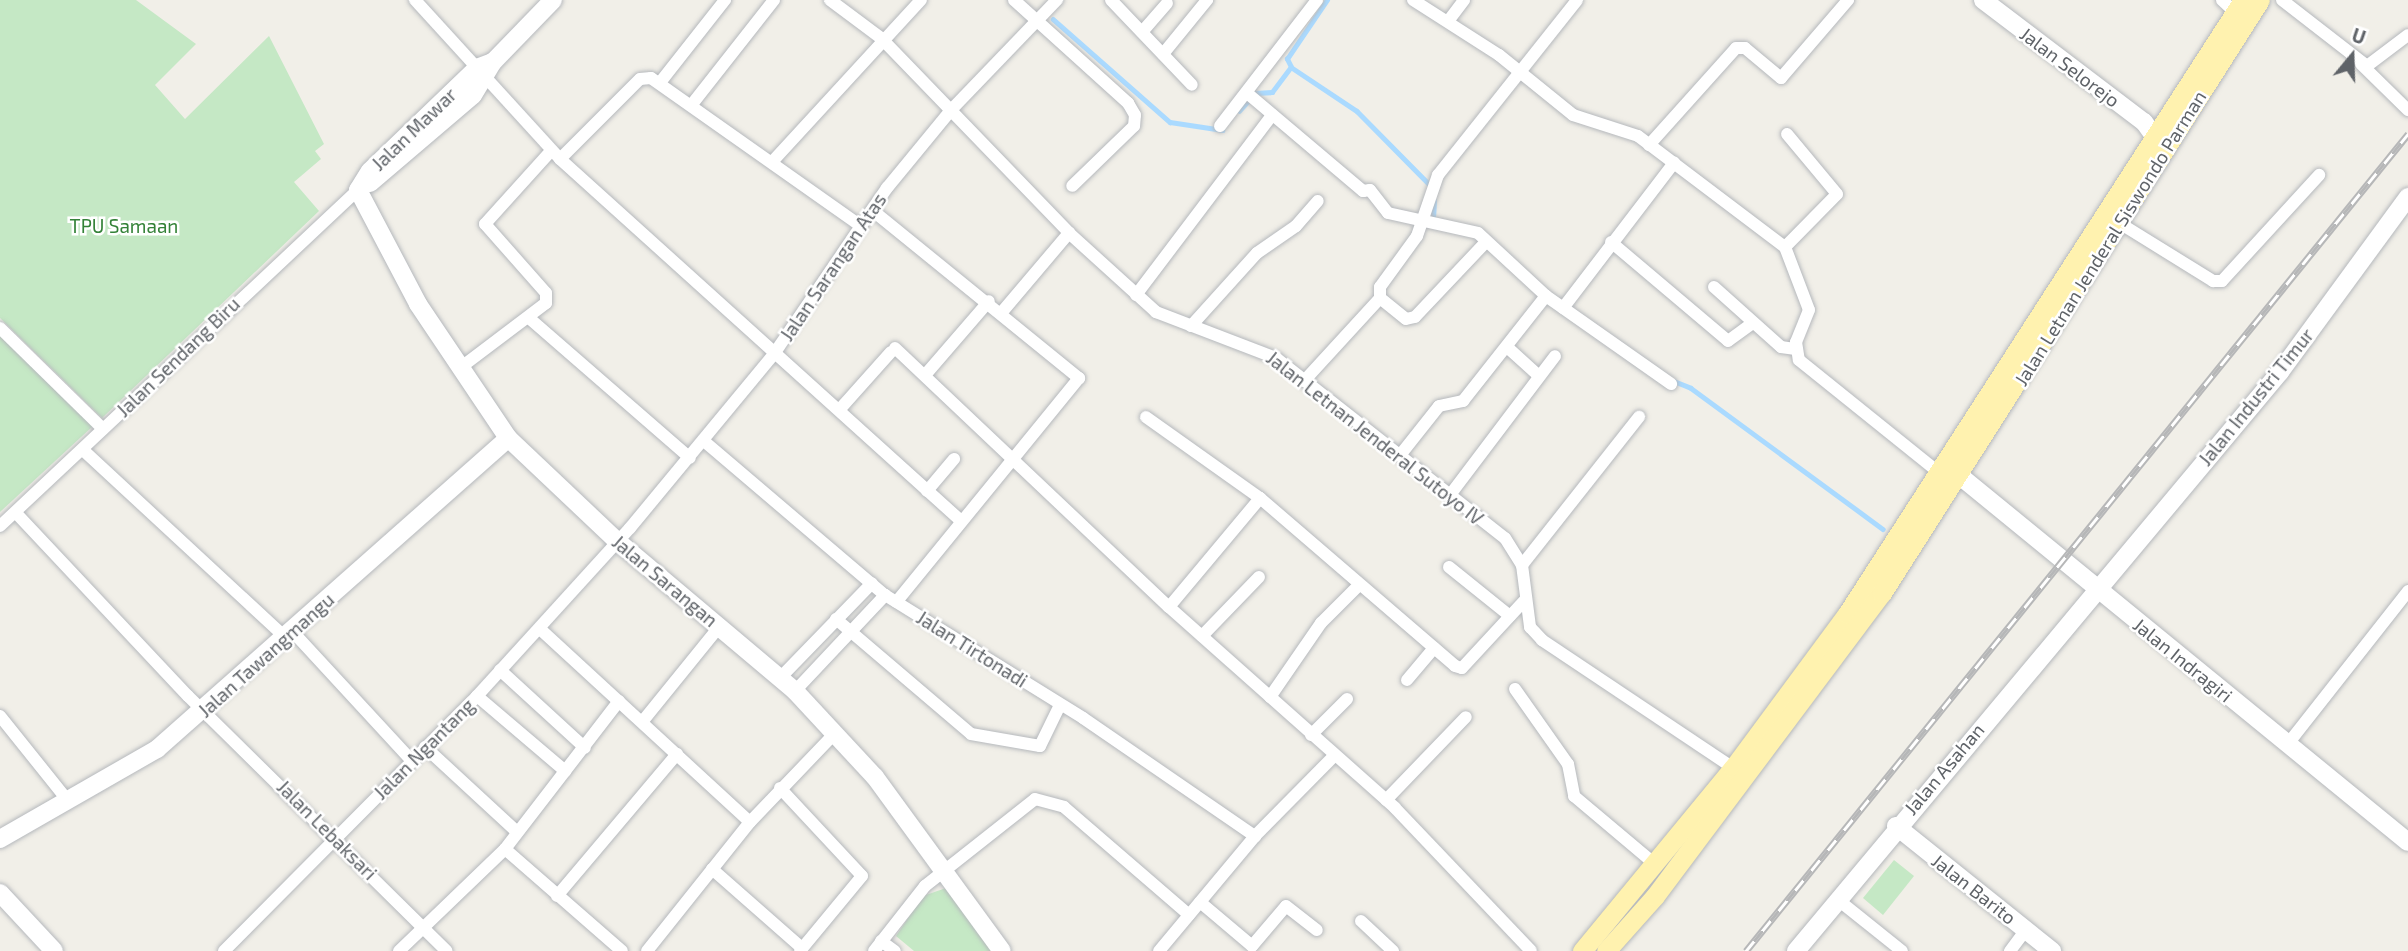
<!DOCTYPE html>
<style>
body{margin:0}
#map{position:relative;width:2408px;height:951px;overflow:hidden;background:#f1efe8;font-family:"Exo 2",sans-serif}
div>[style]{position:absolute}
.green>*{inset:0;background:#c5e8c5}
.stream>*{height:4.5px;margin:-2.25px;padding:0 2.25px;transform-origin:2.25px;border-radius:2.25px;background:#aadaff}
.roads{filter:drop-shadow(0 0 2px #b5b8bc) drop-shadow(0 0 2px #b5b8bc)}
.street>*{height:12px;margin:-6px;padding:0 6px;transform-origin:6px;border-radius:6px;background:#fff}
.secondary>*{height:18px;margin:-9px;padding:0 9px;transform-origin:9px;border-radius:9px;background:#fff}
.primary>*{height:19px;margin:-9.5px;padding:0 9.5px;transform-origin:9.5px;border-radius:9.5px;background:#fff2af}
.rail>*{height:7px;margin-top:-3.5px;transform-origin:0;background:repeating-linear-gradient(90deg,#fff 0 13px,#b6b7b8 0 26px);box-sizing:border-box;border-block:2px solid #b6b7b8}
span{translate:-50% -50%;white-space:nowrap;text-align:center;line-height:1.15;-webkit-text-stroke:5px #fff;paint-order:stroke}
.street-label{font-size:19px;color:#5f6368}
.park-label{font-size:19px;color:#348238}
.north{position:absolute;left:2317px;top:21px;width:70px;height:70px;-webkit-text-stroke:5px #fff;paint-order:stroke;rotate:19deg;font-size:19px;font-weight:700;line-height:28px;text-align:center;color:#5f6368}
.north::after{content:'';display:block;margin:auto;width:24px;height:32px;background:#5f6368;clip-path:polygon(50% 0,100% 100%,50% 72%,0 100%)}
</style>
<div id="map">
<div class="green">
<div style="clip-path:polygon(0 0,136px 0,196px 44px,155px 85px,185px 119px,269px 36px,324px 144px,315px 151px,321px 159px,294px 182px,319px 211px,102px 418px,0 318px)"></div>
<div style="clip-path:polygon(0 334px,93px 426px,0 512px)"></div>
<div style="clip-path:polygon(1894px 860px,1914px 876px,1883px 915px,1863px 898px)"></div>
<div style="clip-path:polygon(946px 888px,993px 951px,914px 951px,896px 936px,923px 896px)"></div>
</div>
<div class="stream">
<div style="left:1053px;top:19px;width:156px;rotate:41.4deg"></div>
<div style="left:1170px;top:122px;width:53px;rotate:8.7deg"></div>
<div style="left:1291px;top:67px;width:9px;rotate:-117deg"></div>
<div style="left:1287px;top:59px;width:71px;rotate:-55.9deg"></div>
<div style="left:1239px;top:111px;width:24px;rotate:-48deg"></div>
<div style="left:1255px;top:93px;width:17px;rotate:-3deg"></div>
<div style="left:1272px;top:92px;width:31px;rotate:-53deg"></div>
<div style="left:1291px;top:67px;width:79px;rotate:33.7deg"></div>
<div style="left:1357px;top:111px;width:105px;rotate:45.4deg"></div>
<div style="left:1433px;top:219px;width:18px;rotate:-87deg"></div>
<div style="left:1674px;top:381px;width:18px;rotate:22deg"></div>
<div style="left:1691px;top:388px;width:238px;rotate:36.3deg"></div>
</div>
<div class="roads">
<div class="street">
<div style="left:415px;top:0;width:215px;rotate:47.6deg"></div>
<div style="left:560px;top:159px;width:540px;rotate:42.07deg"></div>
<div style="left:830px;top:0;width:64px;rotate:36.7deg"></div>
<div style="left:881px;top:38px;width:271px;rotate:46deg"></div>
<div style="left:1069px;top:233px;width:118px;rotate:42.2deg"></div>
<div style="left:1156px;top:312px;width:129px;rotate:21deg"></div>
<div style="left:1276px;top:358px;width:291px;rotate:38.2deg"></div>
<div style="left:1505px;top:538px;width:32px;rotate:58deg"></div>
<div style="left:1522px;top:565px;width:63px;rotate:82.6deg"></div>
<div style="left:1530px;top:627px;width:18px;rotate:47deg"></div>
<div style="left:1542px;top:640px;width:230px;rotate:33.8deg"></div>
<div style="left:1014px;top:0;width:154px;rotate:42.1deg"></div>
<div style="left:1128px;top:103px;width:14px;rotate:60deg"></div>
<div style="left:1135px;top:115px;width:11px;rotate:95deg"></div>
<div style="left:1134px;top:126px;width:86px;rotate:135.9deg"></div>
<div style="left:1111px;top:0;width:117px;rotate:46.4deg"></div>
<div style="left:1413px;top:0;width:102px;rotate:32.6deg"></div>
<div style="left:1499px;top:55px;width:95px;rotate:39deg"></div>
<div style="left:1573px;top:115px;width:68px;rotate:17.9deg"></div>
<div style="left:1638px;top:136px;width:184px;rotate:37.1deg"></div>
<div style="left:1785px;top:247px;width:67px;rotate:69.1deg"></div>
<div style="left:1809px;top:310px;width:35px;rotate:112deg"></div>
<div style="left:1796px;top:342px;width:18px;rotate:81deg"></div>
<div style="left:1799px;top:360px;width:182px;rotate:38.8deg"></div>
<div style="left:2222px;top:0;width:18px;rotate:43deg"></div>
<div style="left:2282px;top:0;width:108px;rotate:37.8deg"></div>
<div style="left:2367px;top:66px;width:51px;rotate:-37.1deg"></div>
<div style="left:1449px;top:20px;width:25px;rotate:-53deg"></div>
<div style="left:1142px;top:32px;width:38px;rotate:-49deg"></div>
<div style="left:1163px;top:54px;width:70px;rotate:-50.8deg"></div>
<div style="left:2361px;top:64px;width:66px;rotate:44.4deg"></div>
<div style="left:662px;top:80px;width:102px;rotate:-51.8deg"></div>
<div style="left:1247px;top:93px;width:152px;rotate:40.2deg"></div>
<div style="left:1363px;top:191px;width:7px;rotate:-8deg"></div>
<div style="left:1370px;top:190px;width:29px;rotate:52deg"></div>
<div style="left:1388px;top:213px;width:92px;rotate:12.5deg"></div>
<div style="left:1478px;top:233px;width:93px;rotate:42.8deg"></div>
<div style="left:1546px;top:296px;width:153px;rotate:35.1deg"></div>
<div style="left:693px;top:103px;width:131px;rotate:-51.8deg"></div>
<div style="left:1220px;top:126px;width:159px;rotate:-52.4deg"></div>
<div style="left:1649px;top:145px;width:130px;rotate:-48.1deg"></div>
<div style="left:1736px;top:48px;width:9px"></div>
<div style="left:1745px;top:48px;width:47px;rotate:39.8deg"></div>
<div style="left:1781px;top:78px;width:103px;rotate:-49.3deg"></div>
<div style="left:560px;top:159px;width:113px;rotate:-45deg"></div>
<div style="left:640px;top:79px;width:11px;rotate:-5deg"></div>
<div style="left:651px;top:78px;width:257px;rotate:35.2deg"></div>
<div style="left:772px;top:162px;width:220px;rotate:-47.4deg"></div>
<div style="left:872px;top:210px;width:267px;rotate:39.1deg"></div>
<div style="left:1079px;top:378px;width:289px;rotate:129.2deg"></div>
<div style="left:2113px;top:219px;width:118px;rotate:31.8deg"></div>
<div style="left:2213px;top:281px;width:9px"></div>
<div style="left:2222px;top:281px;width:144px;rotate:-47.5deg"></div>
<div style="left:1611px;top:242px;width:153px;rotate:40.2deg"></div>
<div style="left:1728px;top:341px;width:29px;rotate:-36deg"></div>
<div style="left:1785px;top:247px;width:74px;rotate:-45.5deg"></div>
<div style="left:1837px;top:194px;width:78px;rotate:-129.8deg"></div>
<div style="left:1714px;top:287px;width:90px;rotate:41.8deg"></div>
<div style="left:1781px;top:347px;width:15px;rotate:8deg"></div>
<div style="left:1136px;top:295px;width:226px;rotate:-52.9deg"></div>
<div style="left:1380px;top:298px;width:33px;rotate:39deg"></div>
<div style="left:1406px;top:319px;width:9px;rotate:-13deg"></div>
<div style="left:1415px;top:317px;width:103px;rotate:-46.6deg"></div>
<div style="left:1563px;top:308px;width:183px;rotate:-52.6deg"></div>
<div style="left:1002px;top:312px;width:104px;rotate:-49.7deg"></div>
<div style="left:529px;top:318px;width:213px;rotate:41deg"></div>
<div style="left:1191px;top:326px;width:98px;rotate:-47.9deg"></div>
<div style="left:1257px;top:253px;width:47px;rotate:-34.7deg"></div>
<div style="left:1296px;top:226px;width:33px;rotate:-49deg"></div>
<div style="left:0;top:328px;width:144px;rotate:44.4deg"></div>
<div style="left:1507px;top:347px;width:43px;rotate:42.2deg"></div>
<div style="left:895px;top:348px;width:377px;rotate:43.4deg"></div>
<div style="left:1169px;top:607px;width:302px;rotate:41.6deg"></div>
<div style="left:1395px;top:808px;width:197px;rotate:46.4deg"></div>
<div style="left:460px;top:368px;width:108px;rotate:-37.1deg"></div>
<div style="left:546px;top:303px;width:10px;rotate:-90deg"></div>
<div style="left:546px;top:293px;width:92px;rotate:-131.5deg"></div>
<div style="left:485px;top:224px;width:98px;rotate:-47.9deg"></div>
<div style="left:926px;top:374px;width:96px;rotate:-49.2deg"></div>
<div style="left:1304px;top:381px;width:113px;rotate:-47.5deg"></div>
<div style="left:1380px;top:298px;width:11px;rotate:-90deg"></div>
<div style="left:1380px;top:287px;width:63px;rotate:-54deg"></div>
<div style="left:1417px;top:236px;width:65px;rotate:-71deg"></div>
<div style="left:1438px;top:175px;width:223px;rotate:-51.5deg"></div>
<div style="left:840px;top:409px;width:76px;rotate:-48.2deg"></div>
<div style="left:1146px;top:417px;width:140px;rotate:35.4deg"></div>
<div style="left:1260px;top:498px;width:257px;rotate:40.7deg"></div>
<div style="left:1455px;top:666px;width:7px;rotate:16deg"></div>
<div style="left:1462px;top:668px;width:93px;rotate:-47.2deg"></div>
<div style="left:705px;top:442px;width:236px;rotate:40.4deg"></div>
<div style="left:885px;top:595px;width:233px;rotate:31.8deg"></div>
<div style="left:1083px;top:718px;width:209px;rotate:34.5deg"></div>
<div style="left:83px;top:450px;width:278px;rotate:42.8deg"></div>
<div style="left:1401px;top:454px;width:61px;rotate:-51.6deg"></div>
<div style="left:1439px;top:406px;width:25px;rotate:-12deg"></div>
<div style="left:1463px;top:401px;width:134px;rotate:-51.7deg"></div>
<div style="left:927px;top:491px;width:42px;rotate:-49.8deg"></div>
<div style="left:1450px;top:495px;width:174px;rotate:-52.9deg"></div>
<div style="left:16px;top:513px;width:251px;rotate:46.8deg"></div>
<div style="left:188px;top:696px;width:363px;rotate:44.6deg"></div>
<div style="left:0;top:526px;width:491px;rotate:-43.2deg"></div>
<div style="left:1522px;top:565px;width:189px;rotate:-51.7deg"></div>
<div style="left:1449px;top:567px;width:78px;rotate:38.8deg"></div>
<div style="left:1169px;top:607px;width:142px;rotate:-50.1deg"></div>
<div style="left:836px;top:619px;width:177px;rotate:40.4deg"></div>
<div style="left:971px;top:734px;width:70px;rotate:9.9deg"></div>
<div style="left:1040px;top:746px;width:46px;rotate:-64deg"></div>
<div style="left:540px;top:629px;width:285px;rotate:42.6deg"></div>
<div style="left:293px;top:632px;width:174px;rotate:47.3deg"></div>
<div style="left:1202px;top:636px;width:82px;rotate:-46deg"></div>
<div style="left:500px;top:670px;width:115px;rotate:42.5deg"></div>
<div style="left:780px;top:678px;width:132px;rotate:-45.9deg"></div>
<div style="left:1407px;top:680px;width:42px;rotate:-49.8deg"></div>
<div style="left:1515px;top:689px;width:92px;rotate:54.8deg"></div>
<div style="left:1568px;top:764px;width:33px;rotate:79deg"></div>
<div style="left:1574px;top:796px;width:107px;rotate:40.1deg"></div>
<div style="left:795px;top:691px;width:132px;rotate:-46.8deg"></div>
<div style="left:477px;top:696px;width:116px;rotate:40.4deg"></div>
<div style="left:1270px;top:697px;width:90px;rotate:-55.4deg"></div>
<div style="left:1321px;top:623px;width:51px;rotate:-45deg"></div>
<div style="left:619px;top:701px;width:187px;rotate:127.6deg"></div>
<div style="left:505px;top:849px;width:155px;rotate:41.1deg"></div>
<div style="left:0;top:716px;width:109px;rotate:51.3deg"></div>
<div style="left:642px;top:722px;width:122px;rotate:-51deg"></div>
<div style="left:1311px;top:735px;width:51px;rotate:-45deg"></div>
<div style="left:2287px;top:745px;width:196px;rotate:-51.8deg"></div>
<div style="left:425px;top:747px;width:122px;rotate:42.7deg"></div>
<div style="left:780px;top:788px;width:120px;rotate:47deg"></div>
<div style="left:862px;top:876px;width:97px;rotate:129.6deg"></div>
<div style="left:1386px;top:800px;width:115px;rotate:-46.1deg"></div>
<div style="left:712px;top:869px;width:120px;rotate:41.3deg"></div>
<div style="left:557px;top:896px;width:186px;rotate:-49.8deg"></div>
<div style="left:1837px;top:899px;width:83px;rotate:38.7deg"></div>
<div style="left:1200px;top:902px;width:68px;rotate:40.2deg"></div>
<div style="left:1252px;top:946px;width:52px;rotate:-49.6deg"></div>
<div style="left:1286px;top:906px;width:39px;rotate:38deg"></div>
<div style="left:1361px;top:921px;width:44px;rotate:43.2deg"></div>
<div style="left:881px;top:941px;width:17px;rotate:36deg"></div>
<div style="left:224px;top:951px;width:359px;rotate:-45.2deg"></div>
<div style="left:477px;top:696px;width:227px;rotate:-47.7deg"></div>
<div style="left:630px;top:528px;width:226px;rotate:-50.4deg"></div>
<div style="left:774px;top:354px;width:201px;rotate:-55.8deg"></div>
<div style="left:887px;top:188px;width:101px;rotate:-50.6deg"></div>
<div style="left:951px;top:110px;width:153px;rotate:-46.1deg"></div>
<div style="left:399px;top:951px;width:147px;rotate:-43.9deg"></div>
<div style="left:647px;top:951px;width:165px;rotate:-51.4deg"></div>
<div style="left:750px;top:822px;width:123px;rotate:-46.3deg"></div>
<div style="left:874px;top:951px;width:83px;rotate:-51.9deg"></div>
<div style="left:925px;top:886px;width:140px;rotate:-38.3deg"></div>
<div style="left:1035px;top:799px;width:30px;rotate:15deg"></div>
<div style="left:1064px;top:807px;width:165px;rotate:40.8deg"></div>
<div style="left:1159px;top:951px;width:150px;rotate:-50.1deg"></div>
<div style="left:1255px;top:836px;width:111px;rotate:-45.4deg"></div>
<div style="left:2010px;top:951px;width:26px;rotate:-53deg"></div>
</div>
<div class="secondary">
<div style="left:1983px;top:0;width:202px;rotate:37.2deg"></div>
<div style="left:2144px;top:122px;width:19px;rotate:54deg"></div>
<div style="left:370px;top:183px;width:135px;rotate:-40.5deg"></div>
<div style="left:473px;top:95px;width:39px;rotate:-59deg"></div>
<div style="left:358px;top:190px;width:129px;rotate:62.2deg"></div>
<div style="left:418px;top:304px;width:161px;rotate:56.1deg"></div>
<div style="left:508px;top:438px;width:150px;rotate:43.4deg"></div>
<div style="left:617px;top:541px;width:233px;rotate:40.1deg"></div>
<div style="left:795px;top:691px;width:117px;rotate:47.1deg"></div>
<div style="left:875px;top:777px;width:215px;rotate:53.9deg"></div>
<div style="left:358px;top:190px;width:22px;rotate:-58deg"></div>
<div style="left:370px;top:171px;width:149px;rotate:-43.9deg"></div>
<div style="left:477px;top:68px;width:17px;rotate:-21deg"></div>
<div style="left:493px;top:62px;width:86px;rotate:-45.9deg"></div>
<div style="left:1960px;top:476px;width:578px;rotate:39.25deg"></div>
<div style="left:1896px;top:826px;width:200px;rotate:38.7deg"></div>
<div style="left:0;top:839px;width:181px;rotate:-29.8deg"></div>
<div style="left:157px;top:749px;width:469px;rotate:-41.5deg"></div>
<div style="left:0;top:893px;width:79px;rotate:47deg"></div>
<div style="left:1796px;top:951px;width:755px;rotate:-50.11deg"></div>
<div style="left:2280px;top:372px;width:217px;rotate:-53.8deg"></div>
</div>
<div class="primary">
<div style="left:1582px;top:951px;width:237px;rotate:-50.5deg"></div>
<div style="left:1733px;top:768px;width:192px;rotate:-53.5deg"></div>
<div style="left:1847px;top:614px;width:731px;rotate:-57.18deg"></div>
<div style="left:1606px;top:951px;width:74px;rotate:-48.3deg"></div>
<div style="left:1655px;top:896px;width:379px;rotate:-53.2deg"></div>
<div style="left:1882px;top:593px;width:703px;rotate:-57.49deg"></div>
</div>
</div>
<div class="rail">
<div style="left:1746px;top:951px;width:1052px;rotate:-50.98deg"></div>
</div>
<div class="street-label">
<span style="left:2070px;top:67px;rotate:37deg">Jalan Selorejo</span>
<span style="left:414px;top:129px;rotate:-44deg">Jalan Mawar</span>
<span style="left:2110px;top:238px;rotate:-58deg">Jalan Letnan Jenderal Siswondo Parman</span>
<span style="left:833px;top:267px;rotate:-56deg">Jalan Sarangan Atas</span>
<span style="left:178px;top:357px;rotate:-44deg">Jalan Sendang Biru</span>
<span style="left:2256px;top:397px;rotate:-51deg">Jalan Industri Timur</span>
<span style="left:1375px;top:438px;rotate:38deg">Jalan Letnan Jenderal Sutoyo IV</span>
<span style="left:665px;top:581px;rotate:40deg">Jalan Sarangan</span>
<span style="left:972px;top:649px;rotate:32deg">Jalan Tirtonadi</span>
<span style="left:266px;top:655px;rotate:-42deg">Jalan Tawangmangu</span>
<span style="left:2183px;top:660px;rotate:39deg">Jalan Indragiri</span>
<span style="left:424px;top:749px;rotate:-45deg">Jalan Ngantang</span>
<span style="left:1944px;top:769px;rotate:-50deg">Jalan Asahan</span>
<span style="left:327px;top:830px;rotate:45deg">Jalan Lebaksari</span>
<span style="left:1974px;top:889px;rotate:38deg">Jalan Barito</span>
</div>
<div class="park-label">
<span style="left:124px;top:226px">TPU Samaan</span>
</div>
<div class="north">U</div>
</div>
